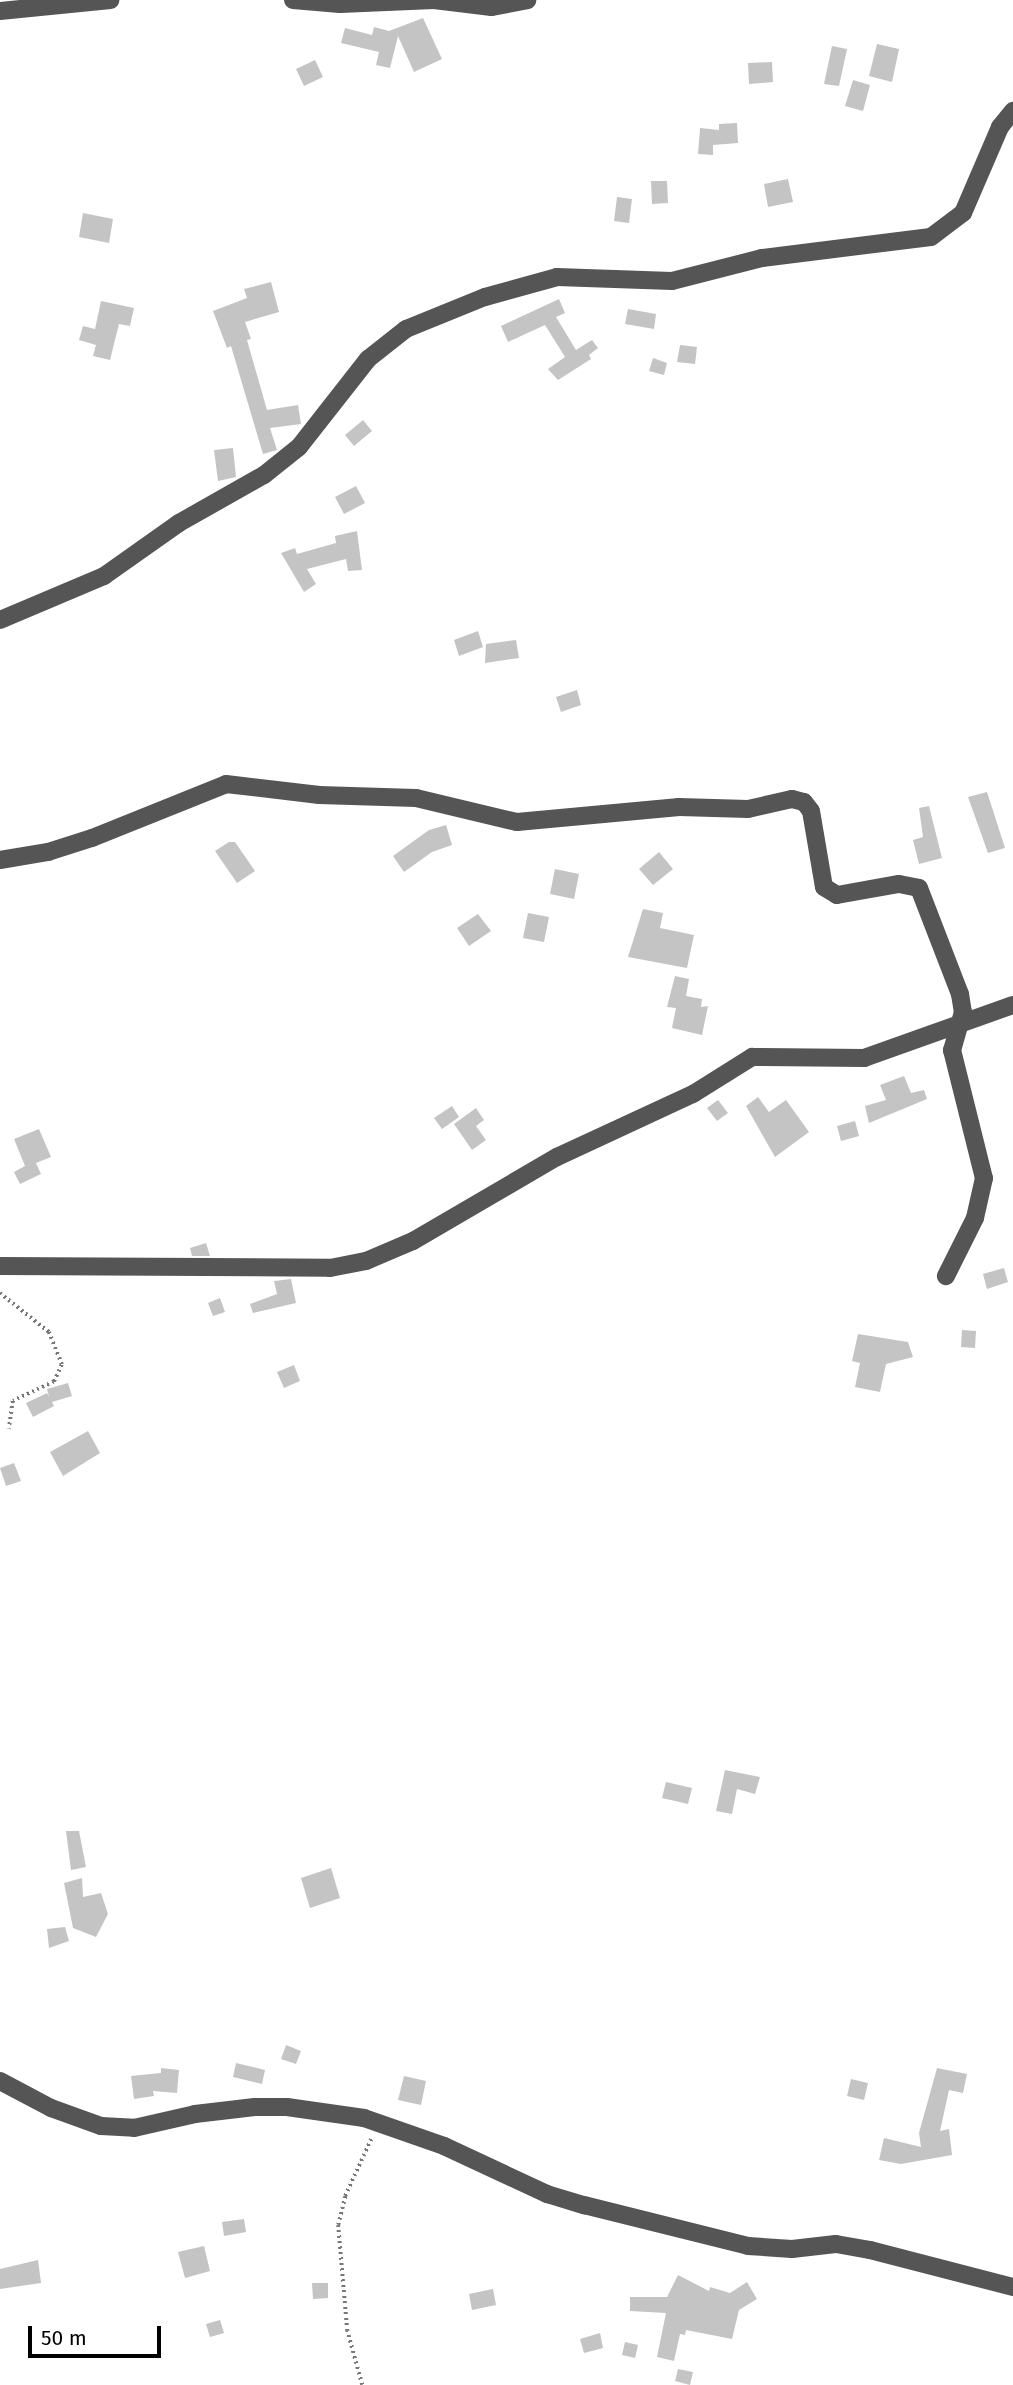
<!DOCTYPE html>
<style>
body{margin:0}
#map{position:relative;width:1013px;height:2385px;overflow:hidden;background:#fff;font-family:"Fira Sans",sans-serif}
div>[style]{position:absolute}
.building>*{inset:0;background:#c4c4c4}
.path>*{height:3.5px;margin-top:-1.75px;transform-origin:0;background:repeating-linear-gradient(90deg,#777 0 2px,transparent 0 5.5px)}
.minor>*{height:18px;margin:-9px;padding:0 9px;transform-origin:9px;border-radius:9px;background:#555}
span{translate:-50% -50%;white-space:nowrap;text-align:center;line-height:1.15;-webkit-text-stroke:5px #fff;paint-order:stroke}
.scale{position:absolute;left:28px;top:2326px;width:133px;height:32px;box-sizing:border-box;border:4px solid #000;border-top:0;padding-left:9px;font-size:21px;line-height:24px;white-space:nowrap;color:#000;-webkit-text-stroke:5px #fff;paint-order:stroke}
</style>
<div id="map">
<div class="building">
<div style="clip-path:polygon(423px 18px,442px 59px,414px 72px,398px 36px,390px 68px,376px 65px,379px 52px,341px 43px,345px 28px,372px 35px,374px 27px,389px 31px)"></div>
<div style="clip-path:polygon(877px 44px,899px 49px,892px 82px,869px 76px)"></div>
<div style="clip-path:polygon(832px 46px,847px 49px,839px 86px,824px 84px)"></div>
<div style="clip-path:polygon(315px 60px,323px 77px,304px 86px,296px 69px)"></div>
<div style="clip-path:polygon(772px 62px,773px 82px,749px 84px,748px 63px)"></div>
<div style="clip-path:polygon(853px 80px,870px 85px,863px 111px,845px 106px)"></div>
<div style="clip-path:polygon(737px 123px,738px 143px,713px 145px,713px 155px,698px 154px,700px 128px,719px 130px,719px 124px)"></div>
<div style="clip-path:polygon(788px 179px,793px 202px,768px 207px,764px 184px)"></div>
<div style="clip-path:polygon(651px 181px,667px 181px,668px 203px,652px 204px)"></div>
<div style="clip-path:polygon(617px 197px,632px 199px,629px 223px,614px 221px)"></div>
<div style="clip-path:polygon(83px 213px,113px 219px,109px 243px,79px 237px)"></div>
<div style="clip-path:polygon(271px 282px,279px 312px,245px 322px,251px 339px,247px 340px,267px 410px,298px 405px,301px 424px,270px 428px,277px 450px,263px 454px,231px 346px,227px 348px,213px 311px,247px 298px,244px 289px)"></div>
<div style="clip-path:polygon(559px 299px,565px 313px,556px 317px,576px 350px,592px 340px,598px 348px,589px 355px,591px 359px,558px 380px,548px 369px,565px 357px,545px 325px,508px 342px,501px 326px)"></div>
<div style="clip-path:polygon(101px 301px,134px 308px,130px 326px,119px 324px,110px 360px,93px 356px,96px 345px,79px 340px,83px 326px,95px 329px)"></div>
<div style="clip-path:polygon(628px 309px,656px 314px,654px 329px,625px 324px)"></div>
<div style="clip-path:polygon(680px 345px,697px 347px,695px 364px,677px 362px)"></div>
<div style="clip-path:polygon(653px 358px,667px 363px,664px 375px,649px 371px)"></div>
<div style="clip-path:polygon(363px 420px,372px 431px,354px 446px,345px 435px)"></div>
<div style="clip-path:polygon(233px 448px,236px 477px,218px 481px,214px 450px)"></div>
<div style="clip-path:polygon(356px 486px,365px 503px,344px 514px,335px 497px)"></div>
<div style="clip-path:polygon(357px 531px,362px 570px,348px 571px,346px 559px,307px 569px,316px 584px,304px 592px,281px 553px,295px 548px,297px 554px,336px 543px,335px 536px)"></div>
<div style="clip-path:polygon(478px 631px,483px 647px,459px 656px,454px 640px)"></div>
<div style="clip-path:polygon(516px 640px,519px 658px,485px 663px,486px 644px)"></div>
<div style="clip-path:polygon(577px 690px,581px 705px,561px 712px,556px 697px)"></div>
<div style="clip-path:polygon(987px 792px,1005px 848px,988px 853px,968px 797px)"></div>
<div style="clip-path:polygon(929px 806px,942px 858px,919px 864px,913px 840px,923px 837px,919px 808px)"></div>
<div style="clip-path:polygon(446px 825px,452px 845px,432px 852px,404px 872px,393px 856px,429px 830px)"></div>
<div style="clip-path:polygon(229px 842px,235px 842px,255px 871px,237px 883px,215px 851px)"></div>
<div style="clip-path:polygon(659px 852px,673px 869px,653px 885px,639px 869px)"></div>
<div style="clip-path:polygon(555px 869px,579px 874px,574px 899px,550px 894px)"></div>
<div style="clip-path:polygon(643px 909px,663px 913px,660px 928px,694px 935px,687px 968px,628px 957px)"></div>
<div style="clip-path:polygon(528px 913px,549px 917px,544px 942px,523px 938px)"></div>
<div style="clip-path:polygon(478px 914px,491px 931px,469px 946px,457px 928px)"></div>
<div style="clip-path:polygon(675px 976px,689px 979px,686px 996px,702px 999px,701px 1007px,708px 1006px,702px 1035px,672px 1028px,676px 1008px,667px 1007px)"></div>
<div style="clip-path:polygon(904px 1076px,911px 1093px,924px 1090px,927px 1099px,869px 1123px,865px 1106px,886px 1100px,880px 1085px)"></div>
<div style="clip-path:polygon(758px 1097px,769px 1112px,786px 1100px,809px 1132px,775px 1157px,746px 1106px)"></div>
<div style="clip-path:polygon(718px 1100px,728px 1113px,717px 1121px,707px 1108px)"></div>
<div style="clip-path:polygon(452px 1106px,459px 1117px,442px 1129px,434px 1118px)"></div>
<div style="clip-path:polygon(476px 1108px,484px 1120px,476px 1126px,486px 1140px,472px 1150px,454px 1124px)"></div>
<div style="clip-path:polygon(855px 1121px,859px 1136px,841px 1141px,837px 1126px)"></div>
<div style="clip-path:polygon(39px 1129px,51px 1157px,36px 1163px,41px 1174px,20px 1184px,14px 1172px,25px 1166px,14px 1139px)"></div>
<div style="clip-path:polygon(206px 1243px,210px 1256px,192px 1256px,190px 1248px)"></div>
<div style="clip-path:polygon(1004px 1268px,1008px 1282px,987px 1289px,983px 1274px)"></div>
<div style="clip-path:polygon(291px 1279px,296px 1303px,253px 1313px,250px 1304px,277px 1294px,274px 1281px)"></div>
<div style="clip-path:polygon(220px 1298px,225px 1312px,213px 1316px,208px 1303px)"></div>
<div style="clip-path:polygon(962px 1330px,976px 1331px,975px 1348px,961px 1347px)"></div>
<div style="clip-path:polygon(858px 1334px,908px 1342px,913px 1357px,886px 1364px,880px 1392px,855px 1387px,860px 1363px,852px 1361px)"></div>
<div style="clip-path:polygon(294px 1365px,300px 1381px,284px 1388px,277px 1372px)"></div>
<div style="clip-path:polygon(68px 1383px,72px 1396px,52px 1402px,54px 1406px,33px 1417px,26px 1403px,47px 1393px,49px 1397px,47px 1389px)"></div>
<div style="clip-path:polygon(88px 1431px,100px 1453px,63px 1476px,50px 1452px)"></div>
<div style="clip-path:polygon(14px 1463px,21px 1481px,6px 1486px,0 1468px)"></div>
<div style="clip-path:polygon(725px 1770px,760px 1777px,755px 1794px,737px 1789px,732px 1814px,716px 1811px)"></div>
<div style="clip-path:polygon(666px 1782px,692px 1788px,688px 1804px,662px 1798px)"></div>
<div style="clip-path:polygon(66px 1831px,79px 1831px,86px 1867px,71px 1870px)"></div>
<div style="clip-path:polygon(331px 1868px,340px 1898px,310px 1908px,301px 1878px)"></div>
<div style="clip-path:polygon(82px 1878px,83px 1897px,101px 1893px,108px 1914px,96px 1937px,73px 1928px,64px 1883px)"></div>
<div style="clip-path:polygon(65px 1927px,69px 1941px,49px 1948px,47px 1929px)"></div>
<div style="clip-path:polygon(286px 2045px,301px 2051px,296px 2064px,281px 2059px)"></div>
<div style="clip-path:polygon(236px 2063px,265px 2070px,262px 2084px,233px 2077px)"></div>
<div style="clip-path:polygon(161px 2068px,179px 2070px,177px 2093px,153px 2091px,154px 2096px,134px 2099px,131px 2076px,161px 2073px)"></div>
<div style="clip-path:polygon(937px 2068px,967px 2074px,963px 2093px,949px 2090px,940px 2131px,949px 2129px,952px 2155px,901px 2164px,879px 2160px,884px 2138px,921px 2147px,919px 2133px)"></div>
<div style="clip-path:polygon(404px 2076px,426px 2081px,421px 2105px,398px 2100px)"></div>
<div style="clip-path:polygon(851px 2079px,868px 2083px,864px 2100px,847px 2096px)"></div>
<div style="clip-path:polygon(244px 2219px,246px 2232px,224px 2236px,222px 2222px)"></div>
<div style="clip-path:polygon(204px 2246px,210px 2271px,185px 2278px,178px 2252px)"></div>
<div style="clip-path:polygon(38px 2260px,41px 2283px,0 2289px,0 2269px)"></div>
<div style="clip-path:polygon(678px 2275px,709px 2291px,710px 2287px,730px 2293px,747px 2282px,757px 2299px,739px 2310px,732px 2339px,686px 2330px,685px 2335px,680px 2334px,674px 2361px,657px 2357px,666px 2313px,630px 2311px,630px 2297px,667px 2297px)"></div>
<div style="clip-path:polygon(312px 2283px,328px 2283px,328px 2298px,313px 2299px)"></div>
<div style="clip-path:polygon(493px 2289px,496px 2305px,472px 2310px,469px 2294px)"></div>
<div style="clip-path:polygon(220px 2320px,224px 2333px,210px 2337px,206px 2324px)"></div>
<div style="clip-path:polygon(600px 2333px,603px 2348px,584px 2353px,580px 2339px)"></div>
<div style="clip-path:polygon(625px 2342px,638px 2345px,635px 2358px,622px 2355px)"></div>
<div style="clip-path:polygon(678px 2369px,693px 2372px,690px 2385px,675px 2381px)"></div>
</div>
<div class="path">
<div style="left:0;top:1293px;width:63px;rotate:38.5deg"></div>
<div style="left:49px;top:1332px;width:35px;rotate:68deg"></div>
<div style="left:62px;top:1365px;width:19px;rotate:115deg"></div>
<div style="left:54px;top:1382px;width:45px;rotate:155.1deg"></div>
<div style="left:13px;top:1401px;width:28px;rotate:98deg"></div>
<div style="left:362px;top:2385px;width:56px;rotate:-105.5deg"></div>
<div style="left:347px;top:2331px;width:106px;rotate:-94.9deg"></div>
<div style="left:338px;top:2225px;width:30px;rotate:-76deg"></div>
<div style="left:345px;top:2196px;width:65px;rotate:-65.4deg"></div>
</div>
<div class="minor">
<div style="left:293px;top:0;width:47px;rotate:4.9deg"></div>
<div style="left:340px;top:4px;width:94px;rotate:-2.4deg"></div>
<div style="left:434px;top:0;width:58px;rotate:6.9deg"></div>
<div style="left:492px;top:7px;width:36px;rotate:-11deg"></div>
<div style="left:0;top:11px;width:111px;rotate:-5.7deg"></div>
<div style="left:0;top:620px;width:113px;rotate:-22.9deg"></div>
<div style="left:104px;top:576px;width:92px;rotate:-35.2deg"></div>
<div style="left:179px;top:523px;width:98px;rotate:-29.5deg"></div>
<div style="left:264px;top:475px;width:45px;rotate:-38.7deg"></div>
<div style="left:299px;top:447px;width:112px;rotate:-51.9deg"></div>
<div style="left:368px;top:359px;width:48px;rotate:-38.3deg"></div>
<div style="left:406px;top:329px;width:85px;rotate:-22.1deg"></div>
<div style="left:485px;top:297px;width:75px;rotate:-15.5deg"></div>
<div style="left:557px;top:277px;width:115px;rotate:2deg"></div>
<div style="left:672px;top:281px;width:93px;rotate:-14.3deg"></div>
<div style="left:762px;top:258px;width:170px;rotate:-7.1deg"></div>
<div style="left:931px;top:237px;width:40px;rotate:-37deg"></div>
<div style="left:963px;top:213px;width:94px;rotate:-66.7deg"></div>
<div style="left:1000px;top:127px;width:21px;rotate:-51deg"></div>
<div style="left:0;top:860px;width:49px;rotate:-9.5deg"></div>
<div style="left:48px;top:852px;width:46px;rotate:-17.7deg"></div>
<div style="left:92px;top:838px;width:144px;rotate:-21.9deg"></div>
<div style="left:226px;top:784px;width:94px;rotate:6.7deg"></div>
<div style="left:319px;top:795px;width:97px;rotate:1.8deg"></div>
<div style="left:416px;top:798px;width:104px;rotate:13.4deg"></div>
<div style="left:517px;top:822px;width:163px;rotate:-5.3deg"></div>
<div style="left:679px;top:807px;width:69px;rotate:1.7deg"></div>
<div style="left:748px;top:809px;width:45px;rotate:-12.8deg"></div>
<div style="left:792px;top:799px;width:12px;rotate:14deg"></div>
<div style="left:804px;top:802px;width:11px;rotate:52deg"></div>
<div style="left:811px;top:811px;width:77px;rotate:80.3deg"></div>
<div style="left:824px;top:887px;width:15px;rotate:32deg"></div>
<div style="left:837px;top:895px;width:63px;rotate:-10.1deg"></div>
<div style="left:899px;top:884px;width:20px;rotate:11deg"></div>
<div style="left:919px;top:888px;width:114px;rotate:68.9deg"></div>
<div style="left:960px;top:994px;width:18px;rotate:81deg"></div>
<div style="left:963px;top:1012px;width:40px;rotate:106deg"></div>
<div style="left:952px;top:1050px;width:132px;rotate:76deg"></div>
<div style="left:984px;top:1178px;width:41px;rotate:102.7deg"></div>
<div style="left:975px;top:1218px;width:65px;rotate:116.6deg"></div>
<div style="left:0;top:1266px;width:330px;rotate:0.3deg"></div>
<div style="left:330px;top:1268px;width:37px;rotate:-11deg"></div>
<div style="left:366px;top:1261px;width:51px;rotate:-23.1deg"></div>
<div style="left:413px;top:1241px;width:167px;rotate:-30.3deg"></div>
<div style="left:557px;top:1157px;width:150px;rotate:-24.9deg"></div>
<div style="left:693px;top:1094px;width:70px;rotate:-32.1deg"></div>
<div style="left:752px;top:1057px;width:112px;rotate:0.5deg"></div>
<div style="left:864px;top:1058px;width:158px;rotate:-19.6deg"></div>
<div style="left:0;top:2081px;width:58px;rotate:27.9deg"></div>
<div style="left:51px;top:2108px;width:53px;rotate:19.8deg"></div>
<div style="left:101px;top:2126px;width:33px;rotate:3deg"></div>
<div style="left:134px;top:2128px;width:63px;rotate:-12.9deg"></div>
<div style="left:195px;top:2114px;width:60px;rotate:-6.7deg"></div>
<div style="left:255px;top:2107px;width:32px"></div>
<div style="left:287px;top:2107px;width:78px;rotate:8.1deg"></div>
<div style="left:364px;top:2118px;width:85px;rotate:19.3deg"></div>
<div style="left:444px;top:2146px;width:114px;rotate:25deg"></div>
<div style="left:547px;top:2194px;width:39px;rotate:17deg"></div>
<div style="left:584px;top:2205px;width:169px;rotate:14deg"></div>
<div style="left:748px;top:2246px;width:44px;rotate:3.9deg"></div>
<div style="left:792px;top:2249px;width:44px;rotate:-6.5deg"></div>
<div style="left:836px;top:2244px;width:35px;rotate:10deg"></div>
<div style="left:870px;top:2250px;width:148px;rotate:14.5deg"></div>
</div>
<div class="scale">50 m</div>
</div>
